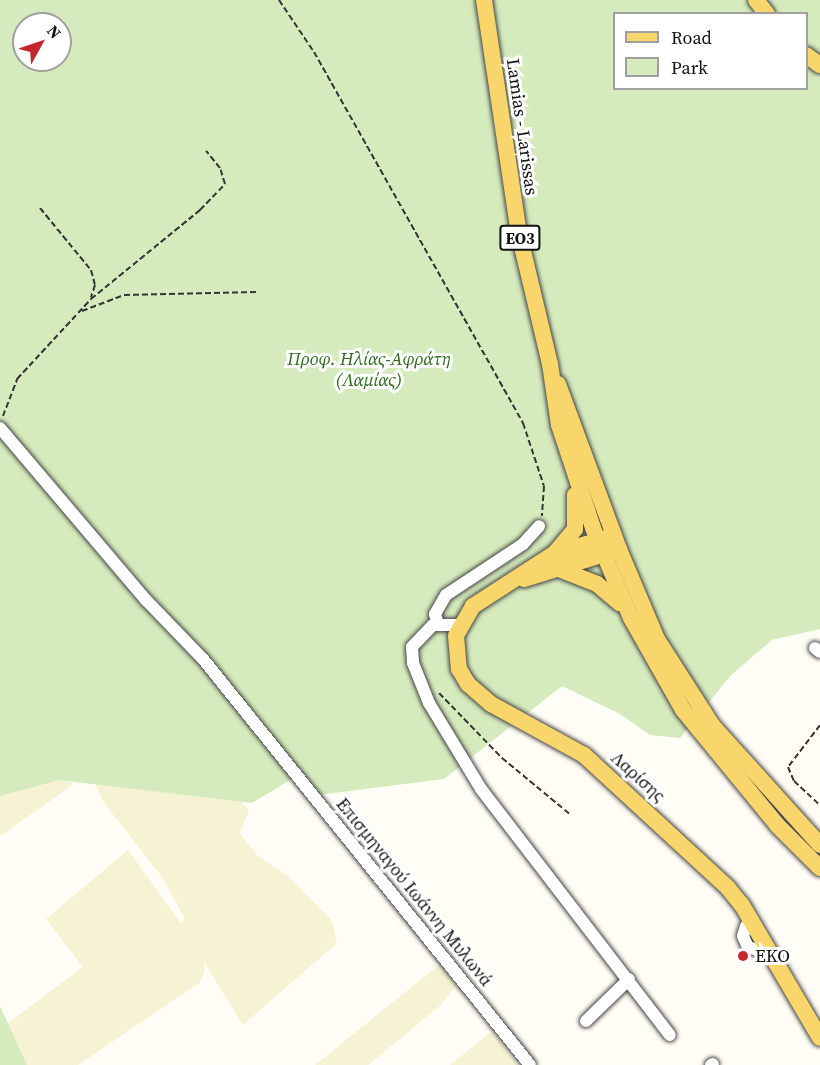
<!DOCTYPE html>
<meta charset="utf-8">
<style>
body{margin:0}
#map{position:relative;width:820px;height:1065px;overflow:hidden;background:#fffdf5;font-family:"Source Serif 4",serif}
div>[style]{position:absolute}
.farmland>*{inset:0;background:#f6f3d4}
.green>*{inset:0;background:#d5ebbd}
.path>*{height:2px;margin-top:-1px;transform-origin:0;background:repeating-linear-gradient(90deg,#333 0 6px,transparent 0 9px)}
.roads{filter:drop-shadow(0 0 2px #444) drop-shadow(0 0 2px #444)}
.minor>*{height:12px;margin:-6px;padding:0 6px;transform-origin:6px;border-radius:6px;background:#fff}
.major>*{height:16px;margin:-8px;padding:0 8px;transform-origin:8px;border-radius:8px;background:#f9d66b}
.dots>*{width:16px;height:16px;translate:-50% -50%;box-sizing:border-box;border:3px solid #fff;border-radius:50%}
span{translate:-50% -50%;white-space:nowrap;text-align:center;line-height:1.15;-webkit-text-stroke:6px #fff;paint-order:stroke}
.shield-label span{padding:2px 4px;background:#fff;border:2px solid;border-radius:4px;-webkit-text-stroke-width:0}
.shield-label{font-size:16px;color:#111;font-weight:700}
.street-label{font-size:18px;color:#111}
.park-label{font-size:18px;color:#2f6b1f;font-style:italic}
.poi-label{font-size:18px;color:#111}
.left{translate:0 -50%;text-align:left}
.legend{position:absolute;left:613px;top:12px;width:195px;height:78px;box-sizing:border-box;background:#fff;border:2px solid #a0a0a0;margin:0;padding:8px 10px;list-style:none;font-size:18px;color:#111}
.legend li{display:flex;align-items:center;gap:12px;height:30px}
.legend b{width:30px;border:2px solid #a0a0a0}
.north{position:absolute;left:12px;top:12px;width:60px;height:60px;box-sizing:border-box;background:#fff;border:2px solid #a0a0a0;border-radius:50%;rotate:50deg;font-size:16px;font-weight:700;line-height:24px;text-align:center;color:#111}
.north::after{content:'';display:block;margin:auto;width:21px;height:27px;background:#c4262e;clip-path:polygon(50% 0,100% 100%,50% 72%,0 100%)}
</style>
<div id="map">
<div class="farmland">
<div style="clip-path:polygon(0 446px,226px 786px,249px 810px,240px 833px,258px 856px,289px 877px,332px 921px,337px 943px,243px 1025px,204px 962px,205px 972px,199px 983px,78px 1065px,0 1065px,0 1029px,83px 967px,46px 919px,128px 850px,181px 923px,185px 919px,162px 877px,104px 803px,93px 780px)"></div>
<div style="clip-path:polygon(0 698px,73px 785px,0 836px)"></div>
<div style="clip-path:polygon(440px 964px,456px 985px,442px 1004px,378px 1057px,368px 1065px,315px 1065px)"></div>
<div style="clip-path:polygon(492px 1031px,518px 1065px,450px 1065px)"></div>
</div>
<div class="green">
<div style="clip-path:polygon(evenodd,0 0,820px 0,820px 629px,772px 640px,730px 676px,680px 738px,650px 735px,620px 714px,562px 686px,444px 779px,318px 795px,300px 774px,252px 803px,59px 780px,0 796px,0 0,614px 14px,806px 14px,806px 88px,614px 88px,614px 14px,0 0,24px 24px,60px 24px,60px 60px,24px 60px,24px 24px)"></div>
<div style="clip-path:polygon(0 1006px,27px 1065px,0 1065px)"></div>
</div>
<div class="path">
<div style="left:279px;top:0;width:63px;rotate:56.1deg"></div>
<div style="left:314px;top:52px;width:426px;rotate:60.6deg"></div>
<div style="left:523px;top:423px;width:66px;rotate:71.6deg"></div>
<div style="left:544px;top:486px;width:30px;rotate:94deg"></div>
<div style="left:40px;top:208px;width:80px;rotate:50.6deg"></div>
<div style="left:91px;top:270px;width:16px;rotate:75deg"></div>
<div style="left:95px;top:285px;width:13px;rotate:108deg"></div>
<div style="left:82px;top:311px;width:45px;rotate:-20.9deg"></div>
<div style="left:124px;top:295px;width:132px;rotate:-1.3deg"></div>
<div style="left:3px;top:416px;width:40px;rotate:-69deg"></div>
<div style="left:17px;top:379px;width:109px;rotate:-47.2deg"></div>
<div style="left:91px;top:299px;width:141px;rotate:-39.2deg"></div>
<div style="left:200px;top:210px;width:36px;rotate:-46deg"></div>
<div style="left:225px;top:184px;width:17px;rotate:-107deg"></div>
<div style="left:220px;top:168px;width:22px;rotate:-129deg"></div>
<div style="left:439px;top:693px;width:91px;rotate:45.9deg"></div>
<div style="left:502px;top:758px;width:89px;rotate:39.6deg"></div>
<div style="left:820px;top:725px;width:53px;rotate:127.3deg"></div>
<div style="left:788px;top:767px;width:15px;rotate:67deg"></div>
<div style="left:794px;top:781px;width:35px;rotate:43deg"></div>
</div>
<div class="roads">
<div class="minor">
<div style="left:0;top:428px;width:226px;rotate:49.7deg"></div>
<div style="left:146px;top:600px;width:82px;rotate:46deg"></div>
<div style="left:203px;top:659px;width:521px;rotate:51.15deg"></div>
<div style="left:438px;top:624px;width:10px;rotate:-107deg"></div>
<div style="left:435px;top:614px;width:22px;rotate:-60deg"></div>
<div style="left:446px;top:595px;width:92px;rotate:-33.5deg"></div>
<div style="left:523px;top:544px;width:24px;rotate:-48deg"></div>
<div style="left:459px;top:625px;width:26px;rotate:180deg"></div>
<div style="left:433px;top:625px;width:30px;rotate:134deg"></div>
<div style="left:412px;top:647px;width:16px;rotate:86deg"></div>
<div style="left:413px;top:663px;width:43px;rotate:68.2deg"></div>
<div style="left:429px;top:703px;width:100px;rotate:58.8deg"></div>
<div style="left:481px;top:789px;width:310px;rotate:52.5deg"></div>
<div style="left:815px;top:648px;width:6px;rotate:39deg"></div>
<div style="left:746px;top:926px;width:10px;rotate:107deg"></div>
<div style="left:743px;top:936px;width:12px;rotate:66deg"></div>
<div style="left:748px;top:947px;width:9px;rotate:18deg"></div>
<div style="left:586px;top:1021px;width:60px;rotate:-44.3deg"></div>
<div style="left:711px;top:1065px;width:2px;rotate:-27deg"></div>
</div>
<div class="major">
<div style="left:484px;top:0;width:237px;rotate:81.5deg"></div>
<div style="left:519px;top:234px;width:134px;rotate:76.6deg"></div>
<div style="left:550px;top:364px;width:62px;rotate:81.6deg"></div>
<div style="left:559px;top:425px;width:108px;rotate:71.7deg"></div>
<div style="left:593px;top:528px;width:98px;rotate:67.1deg"></div>
<div style="left:631px;top:618px;width:106px;rotate:60.5deg"></div>
<div style="left:683px;top:710px;width:149px;rotate:50.7deg"></div>
<div style="left:777px;top:825px;width:61px;rotate:45deg"></div>
<div style="left:756px;top:0;width:18px;rotate:52deg"></div>
<div style="left:806px;top:55px;width:17px;rotate:36deg"></div>
<div style="left:558px;top:384px;width:176px;rotate:69.7deg"></div>
<div style="left:619px;top:549px;width:98px;rotate:67.1deg"></div>
<div style="left:657px;top:639px;width:102px;rotate:57.4deg"></div>
<div style="left:712px;top:725px;width:161px;rotate:48deg"></div>
<div style="left:614px;top:536px;width:61px;rotate:163.9deg"></div>
<div style="left:555px;top:553px;width:98px;rotate:147.1deg"></div>
<div style="left:473px;top:606px;width:34px;rotate:120deg"></div>
<div style="left:456px;top:636px;width:33px;rotate:85deg"></div>
<div style="left:459px;top:669px;width:17px;rotate:59deg"></div>
<div style="left:468px;top:684px;width:30px;rotate:41deg"></div>
<div style="left:491px;top:704px;width:106px;rotate:28.7deg"></div>
<div style="left:584px;top:755px;width:196px;rotate:42.7deg"></div>
<div style="left:728px;top:888px;width:22px;rotate:51deg"></div>
<div style="left:742px;top:905px;width:154px;rotate:59.6deg"></div>
<div style="left:555px;top:553px;width:31px;rotate:-50deg"></div>
<div style="left:575px;top:529px;width:34px;rotate:-90deg"></div>
<div style="left:559px;top:569px;width:41px;rotate:21.5deg"></div>
<div style="left:597px;top:584px;width:30px;rotate:40deg"></div>
<div style="left:524px;top:579px;width:94px;rotate:-17.3deg"></div>
</div>
</div>
<div class="dots">
<div style="left:743px;top:956px;background:#c4262e"></div>
</div>
<div class="shield-label">
<span style="left:520px;top:238px">ΕΟ3</span>
</div>
<div class="street-label">
<span style="left:522px;top:127px;rotate:82deg">Lamias - Larissas</span>
<span style="left:638px;top:777px;rotate:42deg">Λαρίσης</span>
<span style="left:414px;top:892px;rotate:51deg">Επισμηναγού Ιωάννη Μυλωνά</span>
</div>
<div class="park-label">
<span style="left:369px;top:370px">Προφ. Ηλίας-Αφράτη<br>(Λαμίας)</span>
</div>
<div class="poi-label">
<span class="left" style="left:755px;top:956px">EKO</span>
</div>
<ul class="legend">
<li><b style="height:8px;background:#f9d66b"></b>Road</li>
<li><b style="height:16px;background:#d5ebbd"></b>Park</li>
</ul>
<div class="north">N</div>
</div>
